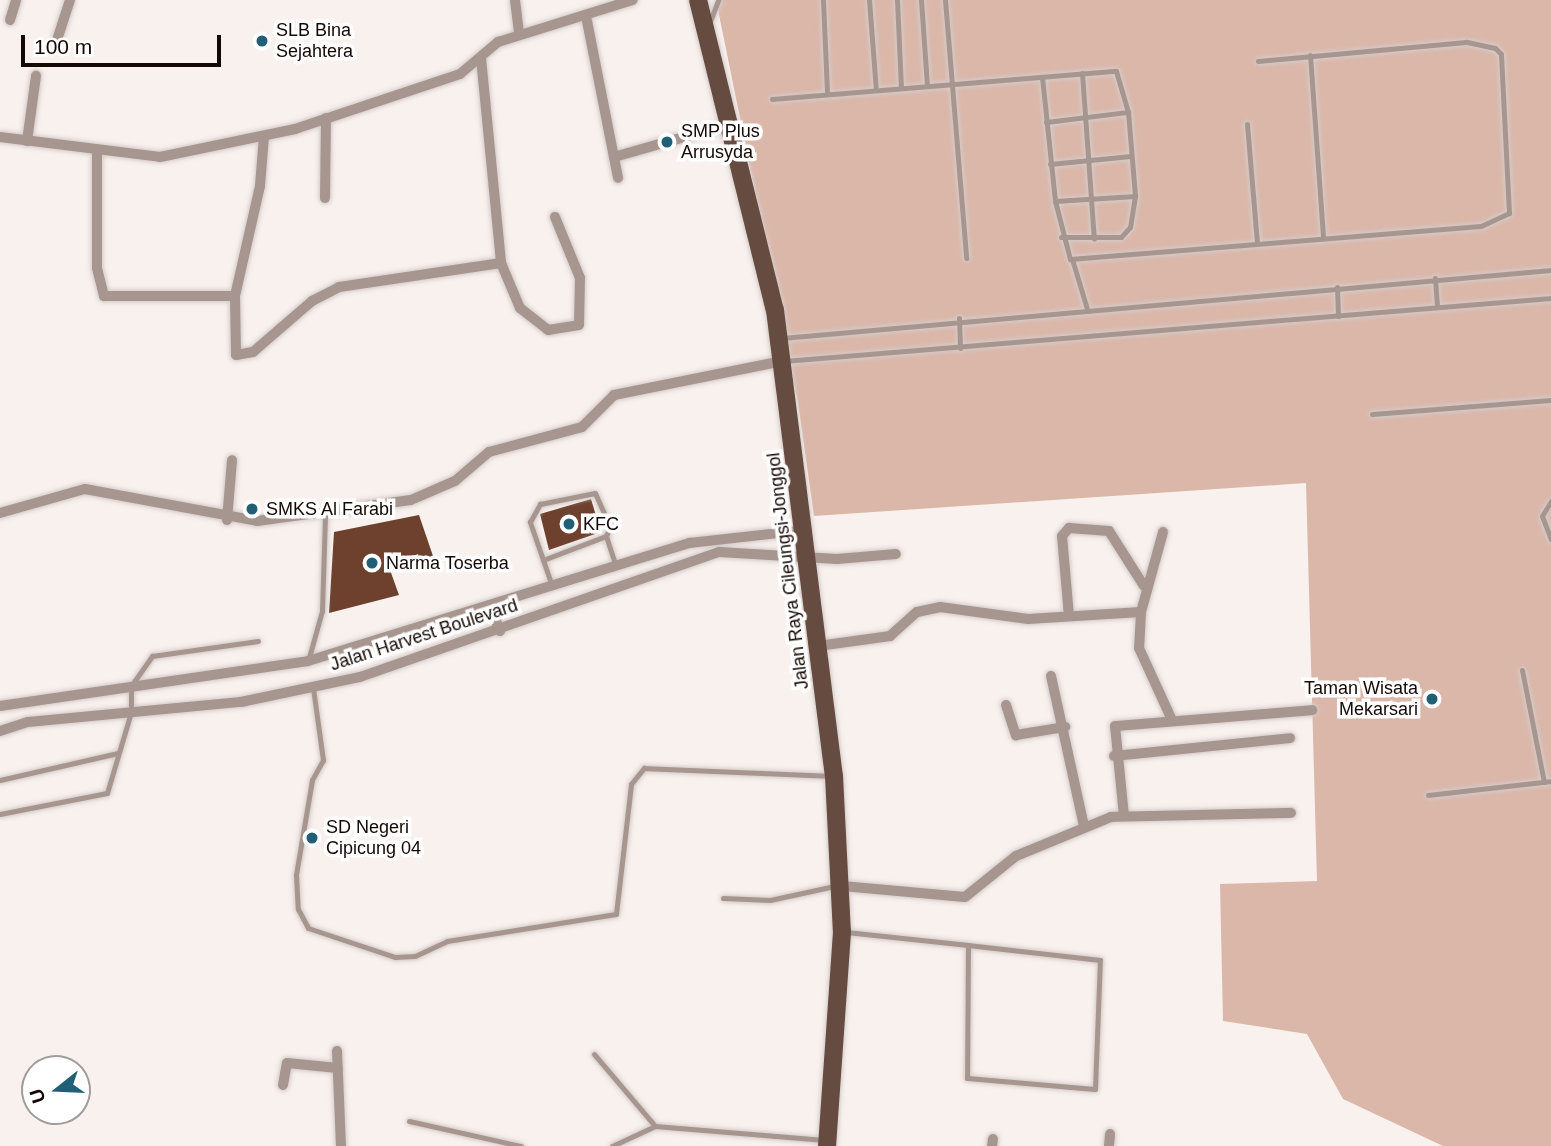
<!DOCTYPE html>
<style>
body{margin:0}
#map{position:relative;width:1551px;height:1146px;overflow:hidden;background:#f9f1ee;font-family:Arial,sans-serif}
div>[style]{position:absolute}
.green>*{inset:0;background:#dbb7a9}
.building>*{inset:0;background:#6d412e}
.roads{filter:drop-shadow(0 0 2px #d4ccc9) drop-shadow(0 0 2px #d4ccc9)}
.service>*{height:5px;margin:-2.5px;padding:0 2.5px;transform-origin:2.5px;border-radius:2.5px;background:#a79690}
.minor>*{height:10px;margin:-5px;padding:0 5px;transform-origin:5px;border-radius:5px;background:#a79690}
.primary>*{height:18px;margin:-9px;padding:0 9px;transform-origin:9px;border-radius:9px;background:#664b40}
.dots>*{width:19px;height:19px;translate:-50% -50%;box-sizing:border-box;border:4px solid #fff;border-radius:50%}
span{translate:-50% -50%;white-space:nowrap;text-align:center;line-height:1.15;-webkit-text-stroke:7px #fff;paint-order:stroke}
.poi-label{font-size:18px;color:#140805}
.left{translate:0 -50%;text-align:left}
.right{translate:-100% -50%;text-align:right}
.street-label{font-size:18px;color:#140805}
.north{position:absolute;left:21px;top:1055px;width:70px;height:70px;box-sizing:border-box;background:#fff;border:2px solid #a19c9b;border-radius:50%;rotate:252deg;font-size:19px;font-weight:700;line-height:28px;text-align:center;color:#140805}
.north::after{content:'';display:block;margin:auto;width:24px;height:32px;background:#205f75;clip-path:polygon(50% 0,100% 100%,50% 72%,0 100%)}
.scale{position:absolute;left:21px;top:35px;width:200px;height:32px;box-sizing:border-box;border:4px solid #140805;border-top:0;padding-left:9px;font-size:21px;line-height:24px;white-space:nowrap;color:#140805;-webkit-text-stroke:5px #fff;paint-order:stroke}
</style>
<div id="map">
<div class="green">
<div style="clip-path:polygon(716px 0,1551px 0,1551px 1146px,1443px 1146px,1343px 1099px,1307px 1034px,1223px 1021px,1220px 884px,1317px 881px,1306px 483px,814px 516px,798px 403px)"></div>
</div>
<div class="building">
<div style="clip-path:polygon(591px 499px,601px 532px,549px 550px,540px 514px)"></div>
<div style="clip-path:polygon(419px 515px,433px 556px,390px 570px,399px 595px,329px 613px,334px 532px)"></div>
</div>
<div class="roads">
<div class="service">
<div style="left:823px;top:0;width:92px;rotate:87.5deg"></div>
<div style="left:869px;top:0;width:90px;rotate:85.6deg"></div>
<div style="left:897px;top:0;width:87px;rotate:87.4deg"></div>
<div style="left:921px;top:0;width:86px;rotate:86deg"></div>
<div style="left:945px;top:0;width:259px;rotate:85.3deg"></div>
<div style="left:709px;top:24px;width:26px;rotate:-69deg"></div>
<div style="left:1310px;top:55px;width:183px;rotate:85.9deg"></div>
<div style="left:1082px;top:73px;width:166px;rotate:85.9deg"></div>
<div style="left:1042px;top:77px;width:125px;rotate:84deg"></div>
<div style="left:1055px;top:201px;width:60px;rotate:75.5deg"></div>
<div style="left:1070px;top:259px;width:412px;rotate:-4.6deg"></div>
<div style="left:1481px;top:226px;width:31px;rotate:-25deg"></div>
<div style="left:1509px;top:213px;width:159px;rotate:-92.9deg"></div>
<div style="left:1501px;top:54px;width:8px;rotate:-135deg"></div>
<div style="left:1495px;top:48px;width:30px;rotate:-168deg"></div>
<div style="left:1466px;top:42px;width:209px;rotate:174.8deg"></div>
<div style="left:772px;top:99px;width:345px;rotate:-4.7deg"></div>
<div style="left:1116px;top:71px;width:43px;rotate:73.7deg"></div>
<div style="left:1128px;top:112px;width:84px;rotate:85.2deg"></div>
<div style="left:1135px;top:196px;width:31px;rotate:99deg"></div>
<div style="left:1130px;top:227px;width:13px;rotate:132deg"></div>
<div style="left:1121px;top:237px;width:60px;rotate:180deg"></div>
<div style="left:1046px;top:122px;width:83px;rotate:-7deg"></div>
<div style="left:1247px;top:124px;width:120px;rotate:85.2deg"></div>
<div style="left:1050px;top:164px;width:81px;rotate:-5.6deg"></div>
<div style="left:1055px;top:201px;width:80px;rotate:-3.6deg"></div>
<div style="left:1072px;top:259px;width:52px;rotate:73.3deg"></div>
<div style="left:1435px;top:278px;width:28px;rotate:86deg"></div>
<div style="left:1337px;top:287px;width:29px;rotate:88deg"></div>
<div style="left:959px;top:318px;width:30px;rotate:88deg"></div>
<div style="left:782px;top:338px;width:772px;rotate:-5.05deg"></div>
<div style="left:784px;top:361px;width:770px;rotate:-4.7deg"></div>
<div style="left:1372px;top:414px;width:180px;rotate:-4.5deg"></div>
<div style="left:1551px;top:501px;width:17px;rotate:121deg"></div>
<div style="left:1542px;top:516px;width:25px;rotate:69deg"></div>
<div style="left:543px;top:560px;width:67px;rotate:-20.9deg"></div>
<div style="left:552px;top:586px;width:68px;rotate:-109deg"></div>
<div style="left:530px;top:522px;width:21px;rotate:-61deg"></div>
<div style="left:540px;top:504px;width:56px;rotate:-11.3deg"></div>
<div style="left:595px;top:493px;width:37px;rotate:66deg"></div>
<div style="left:610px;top:527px;width:10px;rotate:114deg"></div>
<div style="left:606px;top:536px;width:32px;rotate:72deg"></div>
<div style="left:308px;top:661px;width:52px;rotate:-74.4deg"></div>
<div style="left:322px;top:611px;width:96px;rotate:-88.2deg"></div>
<div style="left:1522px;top:670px;width:114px;rotate:78.9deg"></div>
<div style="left:313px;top:688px;width:73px;rotate:82.1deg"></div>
<div style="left:323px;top:760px;width:23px;rotate:119deg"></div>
<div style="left:312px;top:780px;width:96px;rotate:99.6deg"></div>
<div style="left:296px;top:875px;width:34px;rotate:87deg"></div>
<div style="left:298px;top:909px;width:21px;rotate:62deg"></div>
<div style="left:308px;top:928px;width:92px;rotate:18.4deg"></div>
<div style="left:395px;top:957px;width:20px;rotate:-3deg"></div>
<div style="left:415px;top:956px;width:35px;rotate:-25deg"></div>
<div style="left:447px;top:941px;width:171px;rotate:-9.1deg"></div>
<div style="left:616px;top:914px;width:131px;rotate:-83.4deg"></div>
<div style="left:631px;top:784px;width:21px;rotate:-51deg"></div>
<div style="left:644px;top:768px;width:187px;rotate:2.4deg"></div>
<div style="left:0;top:780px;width:121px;rotate:-12.9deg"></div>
<div style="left:1428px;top:795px;width:124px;rotate:-6.5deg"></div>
<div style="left:0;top:814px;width:109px;rotate:-11.1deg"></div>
<div style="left:107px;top:793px;width:84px;rotate:-73.5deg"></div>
<div style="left:131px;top:712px;width:26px;rotate:-90deg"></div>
<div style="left:131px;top:686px;width:37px;rotate:-55deg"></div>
<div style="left:152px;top:656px;width:107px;rotate:-8.1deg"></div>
<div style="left:723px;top:898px;width:47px;rotate:2.4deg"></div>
<div style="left:770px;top:900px;width:66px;rotate:-12.2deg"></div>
<div style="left:846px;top:932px;width:123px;rotate:6.1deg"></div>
<div style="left:968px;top:945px;width:133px;rotate:90.4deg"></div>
<div style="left:967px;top:1078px;width:128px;rotate:4.9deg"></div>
<div style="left:1095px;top:1089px;width:129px;rotate:-87.8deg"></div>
<div style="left:1100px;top:960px;width:133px;rotate:-173.5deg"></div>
<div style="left:594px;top:1054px;width:94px;rotate:49.7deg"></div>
<div style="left:409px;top:1121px;width:115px;rotate:12.6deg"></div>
<div style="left:612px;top:1146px;width:47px;rotate:-24.9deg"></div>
<div style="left:655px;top:1126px;width:170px;rotate:4.7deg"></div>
</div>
<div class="minor">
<div style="left:515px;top:0;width:35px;rotate:83deg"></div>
<div style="left:586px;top:16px;width:165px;rotate:78.8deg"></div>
<div style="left:10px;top:20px;width:21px;rotate:-73deg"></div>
<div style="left:57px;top:40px;width:42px;rotate:-72deg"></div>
<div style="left:481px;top:58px;width:206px;rotate:84.4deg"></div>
<div style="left:501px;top:263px;width:49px;rotate:67.1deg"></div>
<div style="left:520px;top:308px;width:36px;rotate:38deg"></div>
<div style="left:548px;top:330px;width:31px;rotate:-9deg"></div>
<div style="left:579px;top:325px;width:47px;rotate:-88.8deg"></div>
<div style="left:580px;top:278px;width:66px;rotate:-112.3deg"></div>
<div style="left:264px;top:136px;width:50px;rotate:94.6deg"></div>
<div style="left:260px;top:186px;width:113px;rotate:102.8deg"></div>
<div style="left:235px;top:296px;width:59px;rotate:89deg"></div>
<div style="left:236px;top:355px;width:17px;rotate:-10deg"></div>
<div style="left:253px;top:352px;width:78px;rotate:-40.8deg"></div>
<div style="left:312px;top:301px;width:30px;rotate:-27deg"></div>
<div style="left:339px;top:287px;width:164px;rotate:-8.4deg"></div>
<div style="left:0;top:137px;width:161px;rotate:7.1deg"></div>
<div style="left:160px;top:157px;width:138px;rotate:-11.7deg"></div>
<div style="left:295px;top:129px;width:174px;rotate:-18.4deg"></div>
<div style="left:460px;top:74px;width:50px;rotate:-40.1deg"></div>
<div style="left:498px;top:42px;width:141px;rotate:-17.3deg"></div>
<div style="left:27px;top:141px;width:66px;rotate:-82.1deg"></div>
<div style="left:97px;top:151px;width:117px;rotate:90deg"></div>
<div style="left:97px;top:268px;width:29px;rotate:76deg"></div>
<div style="left:104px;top:296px;width:131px"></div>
<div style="left:614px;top:157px;width:124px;rotate:-15.9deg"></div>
<div style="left:325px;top:198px;width:80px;rotate:-89.3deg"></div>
<div style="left:0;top:513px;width:88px;rotate:-15.8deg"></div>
<div style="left:85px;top:489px;width:175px;rotate:10.5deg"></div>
<div style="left:257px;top:521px;width:155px;rotate:-7.8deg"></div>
<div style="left:411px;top:500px;width:48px;rotate:-23.4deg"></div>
<div style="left:455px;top:481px;width:45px;rotate:-40.5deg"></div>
<div style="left:489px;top:452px;width:96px;rotate:-15deg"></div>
<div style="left:582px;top:427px;width:45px;rotate:-45deg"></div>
<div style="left:614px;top:395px;width:172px;rotate:-11.4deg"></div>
<div style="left:227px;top:520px;width:60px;rotate:-85.2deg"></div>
<div style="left:490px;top:606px;width:27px;rotate:68deg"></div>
<div style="left:1141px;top:612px;width:36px;rotate:93deg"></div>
<div style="left:1139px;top:648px;width:77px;rotate:65.4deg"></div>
<div style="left:1069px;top:616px;width:80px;rotate:-95deg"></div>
<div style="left:1062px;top:536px;width:11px;rotate:-49deg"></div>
<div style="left:1069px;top:528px;width:40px;rotate:4.3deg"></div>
<div style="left:1109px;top:531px;width:65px;rotate:57.5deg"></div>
<div style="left:818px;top:646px;width:73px;rotate:-7.9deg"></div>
<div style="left:890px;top:636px;width:36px;rotate:-42deg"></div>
<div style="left:917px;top:612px;width:24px;rotate:-12deg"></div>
<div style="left:940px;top:607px;width:89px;rotate:7.8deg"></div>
<div style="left:1028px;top:619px;width:113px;rotate:-3.5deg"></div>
<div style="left:1141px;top:612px;width:83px;rotate:-74.6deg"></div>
<div style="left:1051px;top:676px;width:154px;rotate:77.6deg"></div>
<div style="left:1006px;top:705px;width:32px;rotate:72deg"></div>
<div style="left:1016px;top:735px;width:50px;rotate:-9.3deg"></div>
<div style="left:0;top:706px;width:311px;rotate:-8.3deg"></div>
<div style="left:308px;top:661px;width:400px;rotate:-17.2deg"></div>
<div style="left:690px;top:543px;width:117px;rotate:-6.4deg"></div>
<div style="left:0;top:731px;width:29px;rotate:-18deg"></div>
<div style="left:28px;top:722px;width:214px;rotate:-5.4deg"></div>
<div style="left:241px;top:702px;width:122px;rotate:-11.9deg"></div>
<div style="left:360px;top:677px;width:380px;rotate:-19.2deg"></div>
<div style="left:719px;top:552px;width:118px;rotate:3.4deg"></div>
<div style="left:837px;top:559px;width:59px;rotate:-4.8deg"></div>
<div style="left:1114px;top:756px;width:177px;rotate:-5.8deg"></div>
<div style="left:1124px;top:816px;width:90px;rotate:-95.7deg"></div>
<div style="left:1115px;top:726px;width:198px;rotate:-4.6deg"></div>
<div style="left:842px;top:886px;width:123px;rotate:5.1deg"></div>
<div style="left:965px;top:897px;width:65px;rotate:-38.8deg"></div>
<div style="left:1016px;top:856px;width:103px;rotate:-22.3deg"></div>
<div style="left:1111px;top:817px;width:180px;rotate:-1.3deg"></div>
<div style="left:337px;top:1051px;width:95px;rotate:87.6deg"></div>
<div style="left:283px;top:1085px;width:22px;rotate:-80deg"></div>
<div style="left:287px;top:1063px;width:51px;rotate:5.6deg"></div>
<div style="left:992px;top:1146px;width:7px;rotate:-82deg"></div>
<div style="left:1109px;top:1146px;width:12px;rotate:-85deg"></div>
</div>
<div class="primary">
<div style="left:698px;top:0;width:319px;rotate:76.1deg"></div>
<div style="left:775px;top:310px;width:470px;rotate:82.8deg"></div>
<div style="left:834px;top:776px;width:156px;rotate:87.1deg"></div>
<div style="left:842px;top:932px;width:215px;rotate:94deg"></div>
</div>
</div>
<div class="dots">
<div style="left:262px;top:41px;background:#205f75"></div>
<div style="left:667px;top:142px;background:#205f75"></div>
<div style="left:252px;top:509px;background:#205f75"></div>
<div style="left:569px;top:524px;background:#205f75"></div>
<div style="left:372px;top:563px;background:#205f75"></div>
<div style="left:1432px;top:699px;background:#205f75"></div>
<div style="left:312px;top:838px;background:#205f75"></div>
</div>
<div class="poi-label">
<span class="left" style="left:276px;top:41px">SLB Bina<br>Sejahtera</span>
<span class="left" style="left:681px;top:142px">SMP Plus<br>Arrusyda</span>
<span class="left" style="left:266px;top:509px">SMKS Al Farabi</span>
<span class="left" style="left:583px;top:524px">KFC</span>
<span class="left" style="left:386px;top:563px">Narma Toserba</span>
<span class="right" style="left:1418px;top:699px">Taman Wisata<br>Mekarsari</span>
<span class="left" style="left:326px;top:838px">SD Negeri<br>Cipicung 04</span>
</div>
<div class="street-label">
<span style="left:788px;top:571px;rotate:-97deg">Jalan Raya Cileungsi-Jonggol</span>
<span style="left:424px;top:635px;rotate:-18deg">Jalan Harvest Boulevard</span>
</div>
<div class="north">U</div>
<div class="scale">100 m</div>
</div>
